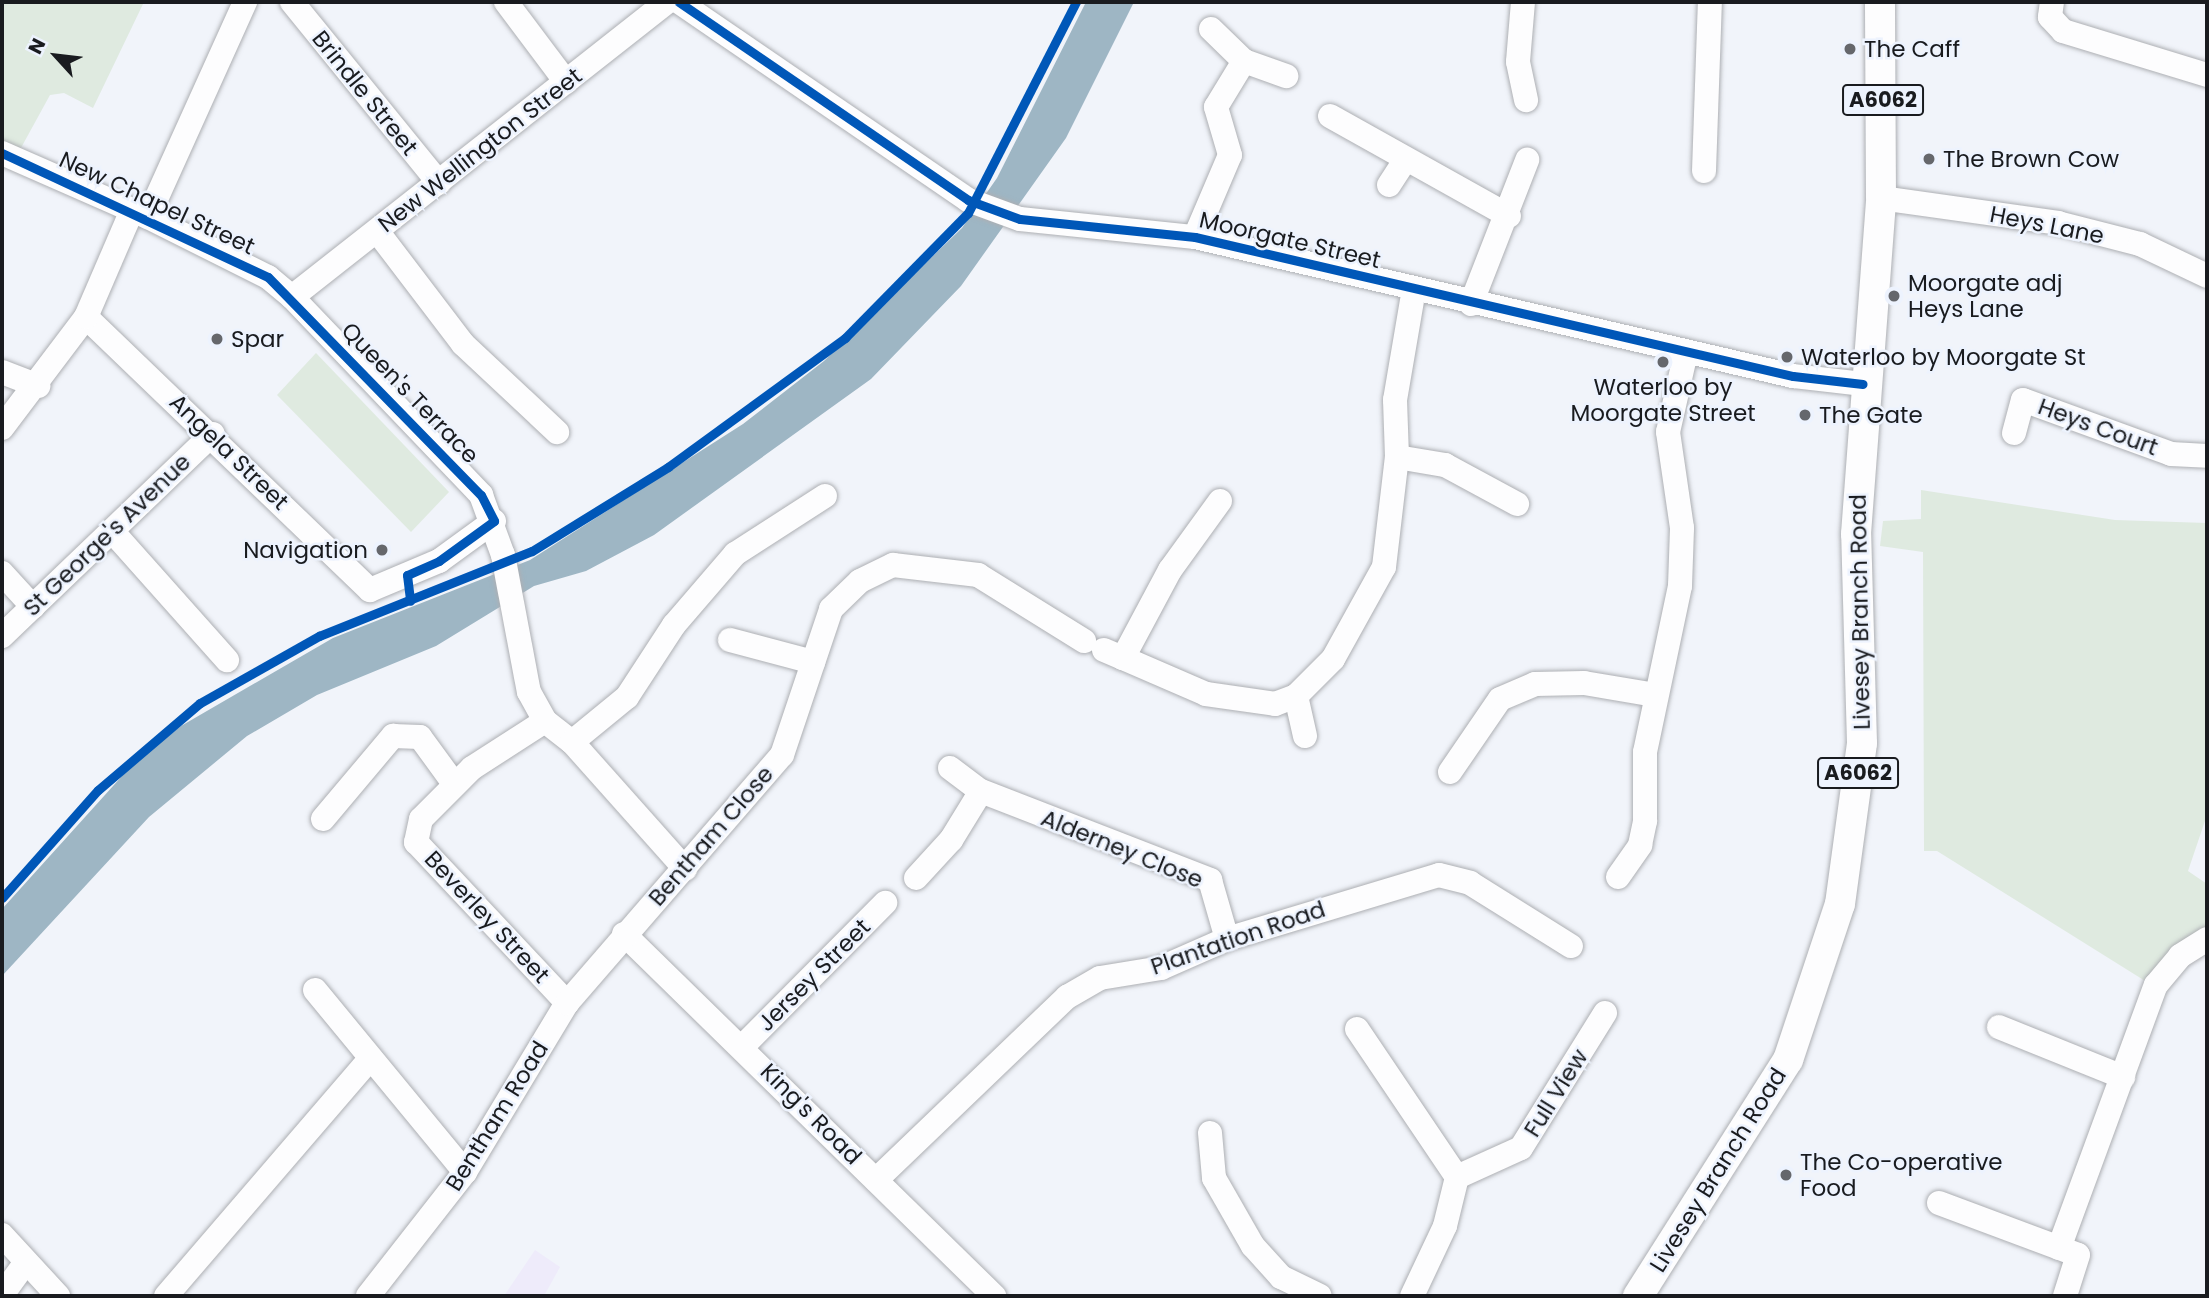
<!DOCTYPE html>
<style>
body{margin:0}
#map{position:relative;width:2209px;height:1298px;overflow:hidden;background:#f1f4fa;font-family:Poppins,sans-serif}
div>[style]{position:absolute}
.education>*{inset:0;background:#eeebfa}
.green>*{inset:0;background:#dfeae0}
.water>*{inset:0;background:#9eb6c4}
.roads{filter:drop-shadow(0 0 2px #adafb3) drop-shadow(0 0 2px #adafb3)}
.minor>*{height:24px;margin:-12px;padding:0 12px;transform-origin:12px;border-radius:12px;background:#fdfdfe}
.major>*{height:30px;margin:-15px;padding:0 15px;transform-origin:15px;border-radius:15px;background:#fdfdfe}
.cycleway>*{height:9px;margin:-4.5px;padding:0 4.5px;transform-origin:4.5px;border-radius:4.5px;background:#0057b8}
.dots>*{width:19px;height:19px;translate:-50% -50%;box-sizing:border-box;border:4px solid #edf3fe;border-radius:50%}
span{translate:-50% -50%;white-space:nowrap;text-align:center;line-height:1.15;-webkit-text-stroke:5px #edf3fe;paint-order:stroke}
.shield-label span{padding:2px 5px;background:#edf3fe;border:2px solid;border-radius:5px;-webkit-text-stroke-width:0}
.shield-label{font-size:21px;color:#191b1f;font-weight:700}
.poi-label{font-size:23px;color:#191b1f}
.left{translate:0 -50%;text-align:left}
.right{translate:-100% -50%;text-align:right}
.street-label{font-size:23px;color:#191b1f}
.frame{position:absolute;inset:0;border:4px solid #191b1f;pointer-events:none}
.north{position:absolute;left:21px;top:21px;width:70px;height:70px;-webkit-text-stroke:5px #edf3fe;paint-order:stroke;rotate:297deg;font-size:19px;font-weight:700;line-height:28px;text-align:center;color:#191b1f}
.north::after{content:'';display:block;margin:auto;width:24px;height:32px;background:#191b1f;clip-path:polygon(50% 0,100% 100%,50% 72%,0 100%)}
</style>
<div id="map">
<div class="education">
<div style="clip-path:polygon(535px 1250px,560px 1267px,544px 1296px,504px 1296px)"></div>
</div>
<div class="green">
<div style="clip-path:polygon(2px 2px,144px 2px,93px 108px,64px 93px,50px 95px,16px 157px,2px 151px)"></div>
<div style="clip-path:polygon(316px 353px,449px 492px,411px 532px,277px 395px)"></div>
<div style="clip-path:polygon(1921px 490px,2115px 520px,2207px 523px,2207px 815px,2188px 871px,2207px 884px,2207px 934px,2150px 984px,1937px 851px,1924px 851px,1923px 552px,1880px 546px,1883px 521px,1921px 519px)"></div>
</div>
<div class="water">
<div style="clip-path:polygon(1086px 2px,1134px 2px,1066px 138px,961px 286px,871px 379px,654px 535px,586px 571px,534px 586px,436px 646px,317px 695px,247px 736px,149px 817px,2px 976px,2px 909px,132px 765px,181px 726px,333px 638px,530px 560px,743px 424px,824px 361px,962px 228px,997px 178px)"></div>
</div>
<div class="roads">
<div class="minor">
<div style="left:292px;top:2px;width:233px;rotate:50.9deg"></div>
<div style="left:506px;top:2px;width:100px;rotate:53.1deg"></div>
<div style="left:679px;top:2px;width:350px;rotate:34.4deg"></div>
<div style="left:968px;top:200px;width:55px;rotate:20.1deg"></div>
<div style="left:1020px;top:219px;width:176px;rotate:5.9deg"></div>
<div style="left:1195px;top:237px;width:614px;rotate:13.09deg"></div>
<div style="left:1793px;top:376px;width:70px;rotate:6.5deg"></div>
<div style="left:1523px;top:2px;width:60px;rotate:94.8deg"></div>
<div style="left:1518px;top:62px;width:39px;rotate:78deg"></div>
<div style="left:2052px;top:2px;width:15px;rotate:98deg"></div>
<div style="left:2050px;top:17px;width:19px;rotate:47deg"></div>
<div style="left:2063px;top:31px;width:151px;rotate:17deg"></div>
<div style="left:1211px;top:29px;width:46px;rotate:44.1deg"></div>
<div style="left:1244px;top:61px;width:45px;rotate:19.7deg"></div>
<div style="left:1330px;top:116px;width:205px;rotate:29.2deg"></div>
<div style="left:2px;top:153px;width:159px;rotate:23.7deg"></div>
<div style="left:148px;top:217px;width:134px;rotate:26.6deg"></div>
<div style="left:268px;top:277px;width:31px;rotate:40deg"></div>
<div style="left:292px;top:297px;width:274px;rotate:46.3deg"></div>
<div style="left:481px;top:495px;width:64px;rotate:69.9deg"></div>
<div style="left:503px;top:555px;width:139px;rotate:79.3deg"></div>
<div style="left:529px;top:692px;width:33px;rotate:61deg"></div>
<div style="left:545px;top:721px;width:34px;rotate:38deg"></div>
<div style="left:572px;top:742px;width:170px;rotate:48.3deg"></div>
<div style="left:1704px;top:171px;width:169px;rotate:-88deg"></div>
<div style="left:1389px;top:185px;width:31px;rotate:-57deg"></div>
<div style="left:1881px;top:198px;width:179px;rotate:8deg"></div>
<div style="left:2058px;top:223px;width:85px;rotate:14.4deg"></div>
<div style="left:2140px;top:244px;width:74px;rotate:25.5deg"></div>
<div style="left:148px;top:217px;width:236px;rotate:-65.7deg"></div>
<div style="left:377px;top:231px;width:142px;rotate:52.7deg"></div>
<div style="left:463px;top:344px;width:129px;rotate:43.1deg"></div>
<div style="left:1195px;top:237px;width:89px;rotate:-66.9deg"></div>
<div style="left:1230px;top:155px;width:50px;rotate:-106.3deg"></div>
<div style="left:1216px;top:107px;width:54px;rotate:-58.7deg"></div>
<div style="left:292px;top:297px;width:477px;rotate:-38.2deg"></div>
<div style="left:1471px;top:304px;width:155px;rotate:-68.7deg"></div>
<div style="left:86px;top:317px;width:394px;rotate:43.9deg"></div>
<div style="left:370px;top:590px;width:75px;rotate:-22.8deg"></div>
<div style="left:439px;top:561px;width:68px;rotate:-36deg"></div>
<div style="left:2px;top:372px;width:39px;rotate:21deg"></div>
<div style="left:2px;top:428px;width:139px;rotate:-52.9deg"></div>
<div style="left:86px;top:317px;width:116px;rotate:-66.7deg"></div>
<div style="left:2014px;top:433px;width:34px;rotate:-75deg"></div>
<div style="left:2023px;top:400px;width:158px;rotate:20deg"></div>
<div style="left:2171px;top:454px;width:36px;rotate:3deg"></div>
<div style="left:1397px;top:457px;width:49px;rotate:9.5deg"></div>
<div style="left:1445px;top:465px;width:82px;rotate:28.4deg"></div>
<div style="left:1220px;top:501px;width:85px;rotate:125.9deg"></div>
<div style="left:1170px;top:570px;width:100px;rotate:118.1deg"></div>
<div style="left:1123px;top:658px;width:90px;rotate:23.4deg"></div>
<div style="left:1206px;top:694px;width:70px;rotate:8.2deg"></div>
<div style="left:1275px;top:704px;width:22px;rotate:-21deg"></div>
<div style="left:1296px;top:696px;width:52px;rotate:-45deg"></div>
<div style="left:1333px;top:659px;width:105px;rotate:-61deg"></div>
<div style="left:1384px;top:567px;width:111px;rotate:-83.3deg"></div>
<div style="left:1397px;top:457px;width:57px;rotate:-92deg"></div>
<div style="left:1395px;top:400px;width:113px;rotate:-80.3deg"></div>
<div style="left:112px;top:531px;width:173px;rotate:48.3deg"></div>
<div style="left:2px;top:573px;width:46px;rotate:47.6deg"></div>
<div style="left:2px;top:636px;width:292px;rotate:-43.8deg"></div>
<div style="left:730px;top:640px;width:86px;rotate:14.8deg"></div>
<div style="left:1104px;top:650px;width:21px;rotate:23deg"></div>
<div style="left:1296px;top:696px;width:41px;rotate:77.3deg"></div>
<div style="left:545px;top:721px;width:87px;rotate:147.2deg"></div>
<div style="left:472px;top:768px;width:72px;rotate:135deg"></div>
<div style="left:421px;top:819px;width:24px;rotate:102deg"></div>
<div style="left:416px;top:842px;width:221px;rotate:46.8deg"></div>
<div style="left:572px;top:742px;width:71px;rotate:-39.3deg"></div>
<div style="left:627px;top:697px;width:86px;rotate:-56.9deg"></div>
<div style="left:674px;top:625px;width:94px;rotate:-49.3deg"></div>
<div style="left:735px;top:554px;width:107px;rotate:-32.8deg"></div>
<div style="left:950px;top:768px;width:39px;rotate:37deg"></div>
<div style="left:981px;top:791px;width:246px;rotate:21.2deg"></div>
<div style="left:1210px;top:880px;width:61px;rotate:73.9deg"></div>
<div style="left:1450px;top:772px;width:88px;rotate:-55.6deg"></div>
<div style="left:1500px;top:699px;width:38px;rotate:-23deg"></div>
<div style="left:1535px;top:684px;width:49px;rotate:-1.2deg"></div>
<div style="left:1584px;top:683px;width:73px;rotate:9.5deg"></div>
<div style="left:323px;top:819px;width:109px;rotate:-49.9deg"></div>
<div style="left:393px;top:736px;width:27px;rotate:2deg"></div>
<div style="left:420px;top:737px;width:59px;rotate:53.9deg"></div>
<div style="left:1618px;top:877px;width:39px;rotate:-55deg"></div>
<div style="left:1640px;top:845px;width:25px;rotate:-78deg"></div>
<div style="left:1645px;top:821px;width:69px;rotate:-90deg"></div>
<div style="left:1645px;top:752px;width:170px;rotate:-78.1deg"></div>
<div style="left:1680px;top:586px;width:58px;rotate:-88deg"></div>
<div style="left:1682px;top:528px;width:97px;rotate:-98.3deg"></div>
<div style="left:1668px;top:432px;width:82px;rotate:-77.3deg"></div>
<div style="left:916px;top:878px;width:52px;rotate:-47.4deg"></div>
<div style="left:951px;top:840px;width:57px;rotate:-58.5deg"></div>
<div style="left:624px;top:934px;width:518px;rotate:44.37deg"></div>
<div style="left:315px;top:990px;width:236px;rotate:50.5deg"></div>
<div style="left:1999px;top:1027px;width:134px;rotate:22deg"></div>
<div style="left:1357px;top:1029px;width:179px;rotate:56deg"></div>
<div style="left:1457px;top:1177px;width:50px;rotate:103.8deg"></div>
<div style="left:1445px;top:1226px;width:77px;rotate:115.2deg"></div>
<div style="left:743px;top:1046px;width:202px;rotate:-45.2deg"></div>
<div style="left:1210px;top:1133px;width:45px;rotate:84.9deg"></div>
<div style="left:1214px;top:1178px;width:78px;rotate:60.2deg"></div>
<div style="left:1253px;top:1246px;width:42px;rotate:47.9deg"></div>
<div style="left:1281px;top:1277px;width:43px;rotate:26deg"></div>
<div style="left:1457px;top:1177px;width:70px;rotate:-24.4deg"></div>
<div style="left:1521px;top:1148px;width:159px;rotate:-58.1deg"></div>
<div style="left:876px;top:1180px;width:265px;rotate:-43.8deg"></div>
<div style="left:1067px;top:997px;width:38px;rotate:-30deg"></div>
<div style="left:1100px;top:978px;width:62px;rotate:-9.3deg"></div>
<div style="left:1161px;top:968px;width:72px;rotate:-23.7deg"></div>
<div style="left:1227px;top:939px;width:221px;rotate:-16.8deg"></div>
<div style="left:1439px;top:875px;width:32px;rotate:14deg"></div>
<div style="left:1470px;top:883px;width:119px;rotate:32deg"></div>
<div style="left:1939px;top:1203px;width:148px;rotate:20.5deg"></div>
<div style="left:2078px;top:1255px;width:43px;rotate:107.6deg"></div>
<div style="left:2px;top:1235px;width:83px;rotate:47.4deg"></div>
<div style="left:2059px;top:1248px;width:280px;rotate:-69.8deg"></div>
<div style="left:2156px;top:985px;width:38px;rotate:-50deg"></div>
<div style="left:2180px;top:956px;width:32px;rotate:-32deg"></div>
<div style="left:2px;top:1295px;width:39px;rotate:-54deg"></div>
<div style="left:166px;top:1296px;width:310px;rotate:-49.3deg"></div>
<div style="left:368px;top:1296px;width:157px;rotate:-52deg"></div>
<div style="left:465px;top:1172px;width:197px;rotate:-58.9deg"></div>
<div style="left:567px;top:1003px;width:328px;rotate:-49.1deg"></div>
<div style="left:782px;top:755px;width:154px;rotate:-71.4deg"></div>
<div style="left:831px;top:609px;width:40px;rotate:-44deg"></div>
<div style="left:860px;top:581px;width:37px;rotate:-26deg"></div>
<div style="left:893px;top:565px;width:86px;rotate:6.7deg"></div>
<div style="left:978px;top:575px;width:125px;rotate:31.9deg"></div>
</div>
<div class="major">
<div style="left:1638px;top:1296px;width:280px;rotate:-57.6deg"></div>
<div style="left:1788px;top:1060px;width:164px;rotate:-71.6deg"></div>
<div style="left:1840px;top:904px;width:162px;rotate:-82.2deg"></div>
<div style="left:1862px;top:743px;width:209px;rotate:-91.6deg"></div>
<div style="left:1856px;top:534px;width:337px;rotate:-85.7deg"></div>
<div style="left:1881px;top:198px;width:196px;rotate:-90.3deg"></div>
</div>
</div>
<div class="cycleway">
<div style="left:679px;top:2px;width:350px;rotate:34.4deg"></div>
<div style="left:968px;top:200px;width:55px;rotate:20.1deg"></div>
<div style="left:1020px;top:219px;width:176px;rotate:5.9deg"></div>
<div style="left:1195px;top:237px;width:614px;rotate:13.09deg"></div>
<div style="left:1793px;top:376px;width:70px;rotate:6.5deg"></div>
<div style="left:2px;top:153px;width:293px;rotate:25deg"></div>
<div style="left:268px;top:277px;width:305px;rotate:45.7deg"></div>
<div style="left:481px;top:495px;width:29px;rotate:63deg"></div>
<div style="left:494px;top:521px;width:68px;rotate:144deg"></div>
<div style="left:439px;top:561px;width:35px;rotate:156deg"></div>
<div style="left:407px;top:575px;width:26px;rotate:83deg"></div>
<div style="left:2px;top:898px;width:144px;rotate:-48.4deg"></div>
<div style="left:98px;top:790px;width:134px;rotate:-40.5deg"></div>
<div style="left:200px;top:703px;width:137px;rotate:-29.4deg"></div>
<div style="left:319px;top:636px;width:229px;rotate:-21.8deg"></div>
<div style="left:532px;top:551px;width:160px;rotate:-31.7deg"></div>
<div style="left:668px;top:467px;width:219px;rotate:-36.1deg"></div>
<div style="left:845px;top:338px;width:175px;rotate:-45.5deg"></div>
<div style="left:968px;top:213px;width:237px;rotate:-62.9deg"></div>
</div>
<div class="dots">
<div style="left:1850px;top:49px;background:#65676c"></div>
<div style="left:1929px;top:159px;background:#65676c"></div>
<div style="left:1894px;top:296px;background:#65676c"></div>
<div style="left:217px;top:339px;background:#65676c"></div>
<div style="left:1787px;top:357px;background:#65676c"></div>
<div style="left:1663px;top:362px;background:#65676c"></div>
<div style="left:1805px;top:415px;background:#65676c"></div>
<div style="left:382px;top:550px;background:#65676c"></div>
<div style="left:1786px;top:1175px;background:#65676c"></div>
</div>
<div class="shield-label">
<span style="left:1883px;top:100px">A6062</span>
<span style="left:1858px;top:773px">A6062</span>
</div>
<div class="poi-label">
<span class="left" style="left:1864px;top:49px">The Caff</span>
<span class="left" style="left:1943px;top:159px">The Brown Cow</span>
<span class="left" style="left:1908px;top:296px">Moorgate adj<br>Heys Lane</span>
<span class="left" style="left:231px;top:339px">Spar</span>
<span class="left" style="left:1801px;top:357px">Waterloo by Moorgate St</span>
<span style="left:1663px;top:400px">Waterloo by<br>Moorgate Street</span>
<span class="left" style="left:1819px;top:415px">The Gate</span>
<span class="right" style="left:368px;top:550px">Navigation</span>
<span class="left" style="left:1800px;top:1175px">The Co-operative<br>Food</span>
</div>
<div class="street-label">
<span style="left:365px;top:93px;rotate:51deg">Brindle Street</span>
<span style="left:480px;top:150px;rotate:-38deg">New Wellington Street</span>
<span style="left:157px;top:203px;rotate:25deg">New Chapel Street</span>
<span style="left:2047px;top:225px;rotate:11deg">Heys Lane</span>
<span style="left:1290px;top:240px;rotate:13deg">Moorgate Street</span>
<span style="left:410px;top:393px;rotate:46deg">Queen's Terrace</span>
<span style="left:2098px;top:427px;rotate:20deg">Heys Court</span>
<span style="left:229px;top:452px;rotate:44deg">Angela Street</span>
<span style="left:107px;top:535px;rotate:-44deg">St George's Avenue</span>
<span style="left:1860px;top:612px;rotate:-91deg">Livesey Branch Road</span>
<span style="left:711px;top:836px;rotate:-49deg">Bentham Close</span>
<span style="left:1122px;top:849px;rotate:22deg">Alderney Close</span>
<span style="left:487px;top:917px;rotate:47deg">Beverley Street</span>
<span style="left:1238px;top:938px;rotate:-19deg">Plantation Road</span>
<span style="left:814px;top:975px;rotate:-45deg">Jersey Street</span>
<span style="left:1556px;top:1093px;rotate:-58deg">Full View</span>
<span style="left:811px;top:1114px;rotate:45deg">King's Road</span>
<span style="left:497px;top:1116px;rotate:-58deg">Bentham Road</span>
<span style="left:1718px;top:1170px;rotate:-58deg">Livesey Branch Road</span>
</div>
<div class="frame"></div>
<div class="north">N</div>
</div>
